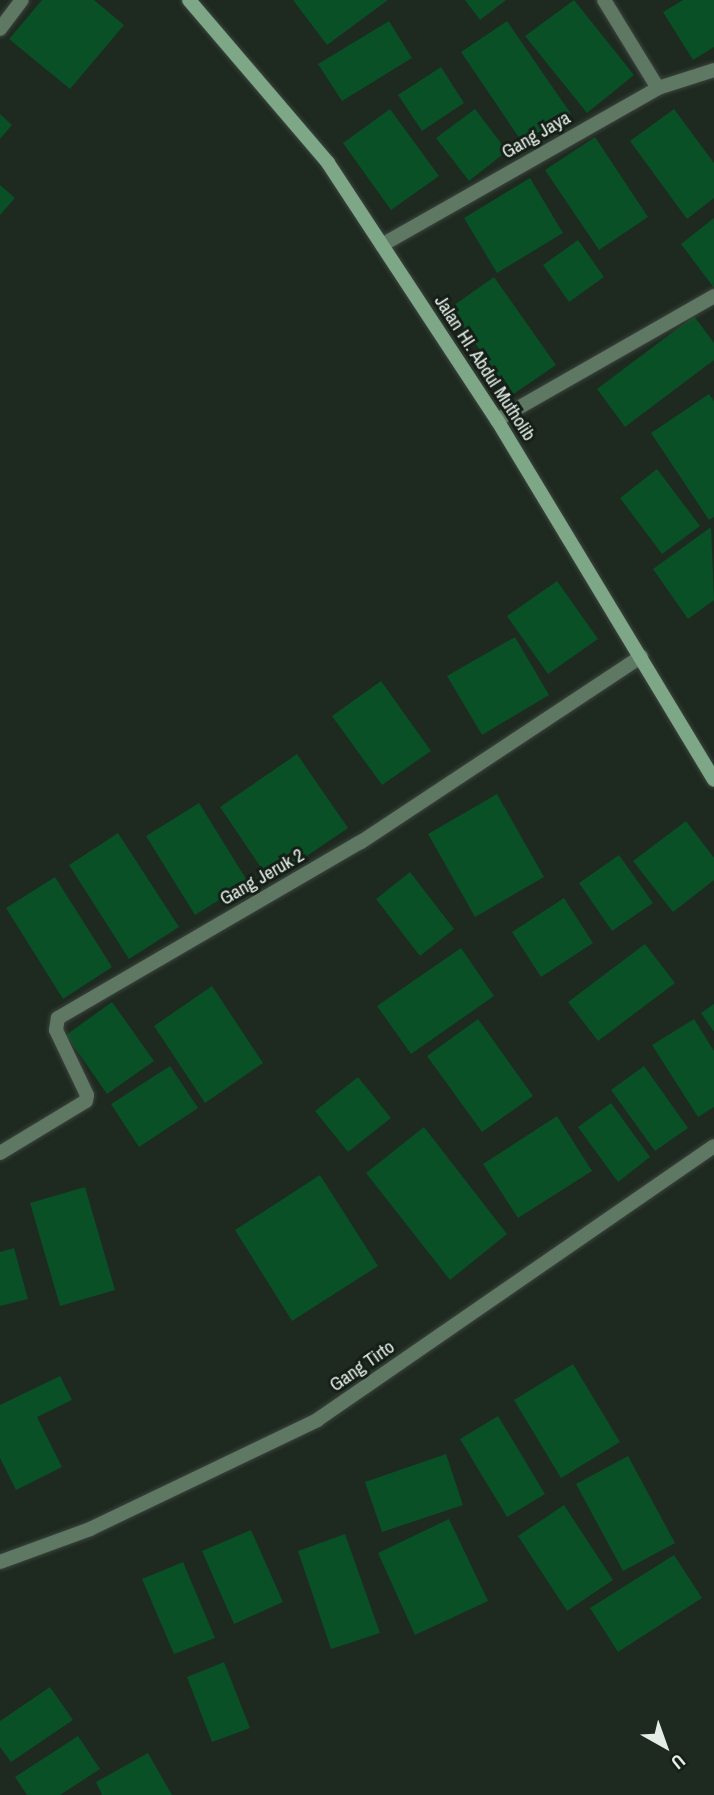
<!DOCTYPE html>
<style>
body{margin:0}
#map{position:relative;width:714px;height:1795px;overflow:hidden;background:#1e2920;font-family:"Archivo Narrow",sans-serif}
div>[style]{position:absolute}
.building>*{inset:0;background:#095026}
.roads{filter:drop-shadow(0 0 2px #3a443c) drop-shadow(0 0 2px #3a443c)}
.street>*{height:14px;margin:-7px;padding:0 7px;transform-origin:7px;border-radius:7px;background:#5e7863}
.secondary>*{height:14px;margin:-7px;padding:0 7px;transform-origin:7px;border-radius:7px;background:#7da786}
span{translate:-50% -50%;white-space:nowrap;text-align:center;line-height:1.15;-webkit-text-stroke:6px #151f17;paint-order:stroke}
.street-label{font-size:19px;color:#e5ede7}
.north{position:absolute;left:630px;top:1711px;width:70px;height:70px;-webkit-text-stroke:5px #151f17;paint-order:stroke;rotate:140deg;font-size:19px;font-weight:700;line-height:28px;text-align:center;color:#e5ede7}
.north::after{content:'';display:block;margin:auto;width:24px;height:32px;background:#e5ede7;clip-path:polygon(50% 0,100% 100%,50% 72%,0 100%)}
</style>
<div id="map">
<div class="building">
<div style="clip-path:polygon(42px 0,94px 0,124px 25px,70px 89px,9px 39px)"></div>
<div style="clip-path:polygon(293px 0,388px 0,327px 45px)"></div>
<div style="clip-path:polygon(465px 0,506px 0,480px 20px)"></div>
<div style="clip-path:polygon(574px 0,634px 75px,587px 113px,525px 36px)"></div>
<div style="clip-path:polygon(683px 0,714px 0,714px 47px,693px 60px,663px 12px)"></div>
<div style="clip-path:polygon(389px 21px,412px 58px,342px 101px,318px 64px)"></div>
<div style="clip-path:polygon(507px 21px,571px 114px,524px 145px,461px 52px)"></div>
<div style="clip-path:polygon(441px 67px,464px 103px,422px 131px,398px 95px)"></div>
<div style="clip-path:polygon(390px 109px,439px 176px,391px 210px,343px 143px)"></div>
<div style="clip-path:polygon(475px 109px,507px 151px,469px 181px,436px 138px)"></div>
<div style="clip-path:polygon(674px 109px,714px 163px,714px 198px,687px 219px,630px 141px)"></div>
<div style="clip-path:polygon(0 114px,12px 125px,0 139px)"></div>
<div style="clip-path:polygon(595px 137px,648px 217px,599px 250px,545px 170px)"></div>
<div style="clip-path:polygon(530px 178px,563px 233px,497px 273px,464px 218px)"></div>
<div style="clip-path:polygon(0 185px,15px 198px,0 215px)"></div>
<div style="clip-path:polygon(714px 218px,714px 288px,681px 244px)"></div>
<div style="clip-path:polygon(578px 240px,604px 277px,569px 302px,543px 265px)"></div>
<div style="clip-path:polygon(494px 277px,556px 365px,512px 395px,450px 308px)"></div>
<div style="clip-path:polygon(694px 316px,714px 343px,714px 360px,625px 427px,597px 389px)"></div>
<div style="clip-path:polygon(709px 394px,714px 401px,714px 517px,709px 520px,651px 433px)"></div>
<div style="clip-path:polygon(657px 469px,700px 526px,662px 554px,620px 498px)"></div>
<div style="clip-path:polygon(711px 527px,714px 600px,688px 619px,653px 569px)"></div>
<div style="clip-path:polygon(557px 581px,598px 639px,548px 674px,507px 616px)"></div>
<div style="clip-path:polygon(515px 637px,549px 695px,482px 735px,447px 676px)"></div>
<div style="clip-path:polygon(381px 681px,431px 751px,382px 785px,332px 716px)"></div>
<div style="clip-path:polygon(297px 754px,348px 828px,270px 881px,220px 807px)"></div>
<div style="clip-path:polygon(497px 794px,544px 877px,475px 917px,428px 834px)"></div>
<div style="clip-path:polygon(199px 803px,248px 882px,195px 915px,146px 836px)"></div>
<div style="clip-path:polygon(686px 821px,714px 858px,714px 880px,673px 912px,633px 861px)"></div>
<div style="clip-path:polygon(118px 833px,179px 927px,129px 959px,69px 865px)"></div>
<div style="clip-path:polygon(619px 855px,653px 903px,612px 931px,579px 883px)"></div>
<div style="clip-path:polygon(410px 872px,454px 929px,420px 956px,376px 899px)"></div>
<div style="clip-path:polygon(55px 877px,112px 967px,63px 999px,6px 908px)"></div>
<div style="clip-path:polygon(564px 898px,593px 943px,541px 977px,512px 932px)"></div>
<div style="clip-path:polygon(645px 944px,675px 983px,598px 1041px,568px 1002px)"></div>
<div style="clip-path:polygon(461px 948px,494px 996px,411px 1054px,377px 1006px)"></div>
<div style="clip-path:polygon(212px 986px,263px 1063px,205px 1103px,154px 1026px)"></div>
<div style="clip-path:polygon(112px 1002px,154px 1061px,107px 1094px,66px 1035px)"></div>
<div style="clip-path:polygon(714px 1004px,714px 1032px,701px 1013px)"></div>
<div style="clip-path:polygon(478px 1019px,533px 1096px,482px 1132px,427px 1056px)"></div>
<div style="clip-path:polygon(694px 1019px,714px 1051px,714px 1107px,698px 1117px,652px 1045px)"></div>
<div style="clip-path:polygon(170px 1066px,198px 1108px,139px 1147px,111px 1104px)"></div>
<div style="clip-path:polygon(644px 1066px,688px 1128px,655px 1151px,611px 1090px)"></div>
<div style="clip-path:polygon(358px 1077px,391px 1118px,348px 1152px,315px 1111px)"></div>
<div style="clip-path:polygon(611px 1103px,650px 1157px,618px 1182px,578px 1127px)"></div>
<div style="clip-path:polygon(557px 1116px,592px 1171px,518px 1218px,483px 1164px)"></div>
<div style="clip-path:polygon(424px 1127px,507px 1234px,450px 1280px,366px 1173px)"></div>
<div style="clip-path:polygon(320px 1175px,378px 1266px,292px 1321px,235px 1230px)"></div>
<div style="clip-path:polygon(85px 1187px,115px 1290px,60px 1306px,30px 1203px)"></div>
<div style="clip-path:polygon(14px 1248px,28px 1299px,0 1306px,0 1252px)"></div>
<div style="clip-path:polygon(573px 1364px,620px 1442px,561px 1478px,514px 1400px)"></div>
<div style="clip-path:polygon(60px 1376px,72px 1400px,37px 1417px,62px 1467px,16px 1490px,0 1458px,0 1405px)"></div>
<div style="clip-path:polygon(498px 1416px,545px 1494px,507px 1517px,460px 1439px)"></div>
<div style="clip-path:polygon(446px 1454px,463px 1505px,382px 1532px,365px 1482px)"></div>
<div style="clip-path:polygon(628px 1456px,675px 1543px,623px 1571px,576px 1484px)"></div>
<div style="clip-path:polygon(564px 1505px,613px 1580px,567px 1611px,518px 1536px)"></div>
<div style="clip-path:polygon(449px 1519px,488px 1601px,415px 1635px,378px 1553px)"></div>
<div style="clip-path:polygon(251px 1530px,283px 1602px,234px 1624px,202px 1551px)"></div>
<div style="clip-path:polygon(345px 1534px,380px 1633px,331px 1649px,298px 1551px)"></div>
<div style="clip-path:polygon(674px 1555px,702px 1598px,618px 1652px,590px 1608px)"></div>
<div style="clip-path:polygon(183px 1562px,215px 1638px,174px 1654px,142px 1579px)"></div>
<div style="clip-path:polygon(224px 1662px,250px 1728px,212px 1742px,187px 1677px)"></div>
<div style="clip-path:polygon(50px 1687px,73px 1720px,11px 1762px,0 1747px,0 1721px)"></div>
<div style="clip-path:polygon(78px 1736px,100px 1769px,60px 1795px,27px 1795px,15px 1777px)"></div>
<div style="clip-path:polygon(148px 1753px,172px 1795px,102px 1795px,96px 1782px)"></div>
</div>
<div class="roads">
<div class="street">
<div style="left:604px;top:0;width:103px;rotate:58.5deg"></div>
<div style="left:0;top:29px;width:36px;rotate:-53deg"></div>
<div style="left:382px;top:245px;width:318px;rotate:-29.6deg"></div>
<div style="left:658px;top:88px;width:59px;rotate:-17.8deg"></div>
<div style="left:497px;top:420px;width:250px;rotate:-29.7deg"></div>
<div style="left:0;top:1153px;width:100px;rotate:-31.2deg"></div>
<div style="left:86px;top:1101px;width:6px;rotate:-81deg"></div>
<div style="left:87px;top:1095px;width:72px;rotate:-115.5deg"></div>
<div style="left:56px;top:1030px;width:12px;rotate:-81deg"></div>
<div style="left:58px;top:1018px;width:350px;rotate:-30.2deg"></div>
<div style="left:361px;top:842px;width:336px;rotate:-33.5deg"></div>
<div style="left:0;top:1562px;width:96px;rotate:-20.1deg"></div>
<div style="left:90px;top:1529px;width:252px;rotate:-25.6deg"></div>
<div style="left:317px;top:1420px;width:482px;rotate:-34.6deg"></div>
</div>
<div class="secondary">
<div style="left:189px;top:0;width:214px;rotate:49.5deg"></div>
<div style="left:328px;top:163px;width:308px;rotate:56.7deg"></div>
<div style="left:497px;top:420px;width:420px;rotate:58.9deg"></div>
</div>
</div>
<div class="street-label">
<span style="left:536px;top:135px;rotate:-30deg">Gang Jaya</span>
<span style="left:485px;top:368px;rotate:57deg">Jalan HI. Abdul Mutholib</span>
<span style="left:262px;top:877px;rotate:-30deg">Gang Jeruk 2</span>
<span style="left:362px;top:1366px;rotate:-35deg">Gang Tirto</span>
</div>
<div class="north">U</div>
</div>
